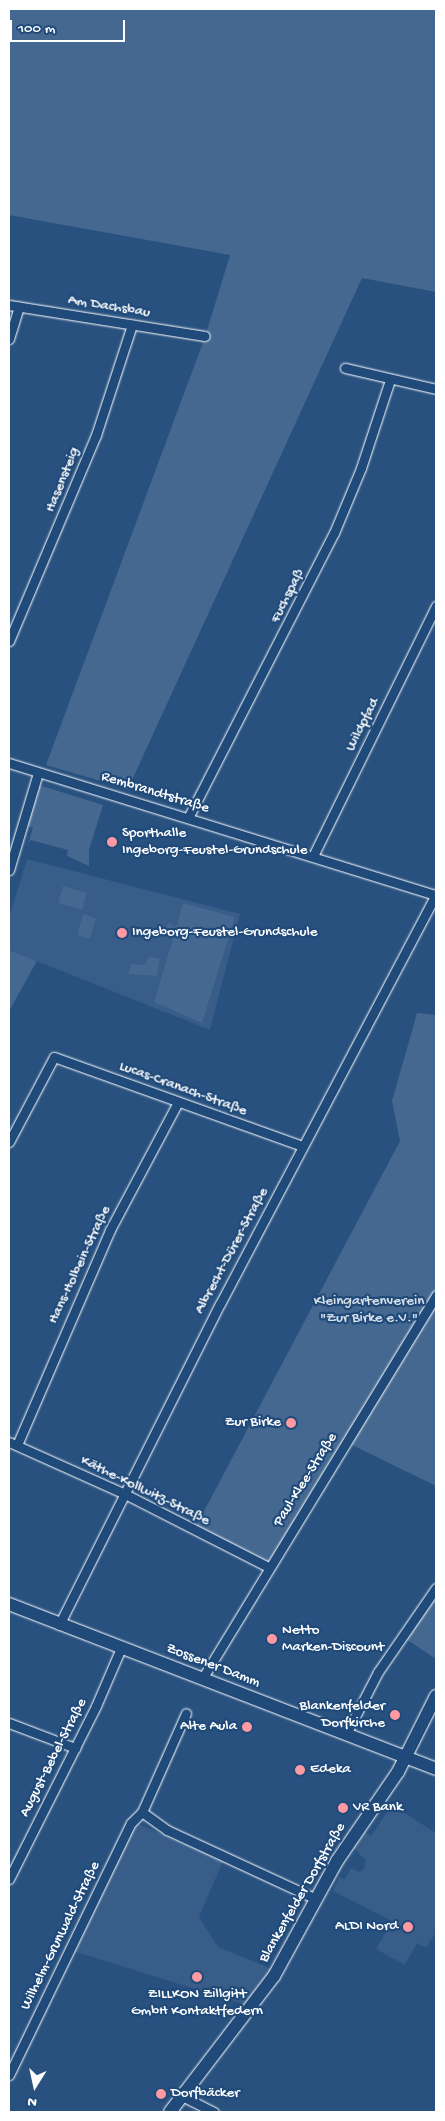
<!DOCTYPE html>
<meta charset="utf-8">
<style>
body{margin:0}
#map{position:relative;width:445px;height:2121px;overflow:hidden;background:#28517f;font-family:"Gochi Hand",sans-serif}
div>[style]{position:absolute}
.built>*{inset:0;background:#375d88}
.green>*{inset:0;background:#446890}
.roads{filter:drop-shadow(0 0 1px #fff) drop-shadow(0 0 1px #fff)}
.street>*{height:9px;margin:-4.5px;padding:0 4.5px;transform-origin:4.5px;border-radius:4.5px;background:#1f4a7a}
.secondary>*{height:12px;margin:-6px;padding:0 6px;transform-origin:6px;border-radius:6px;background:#1f4a7a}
.dots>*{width:14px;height:14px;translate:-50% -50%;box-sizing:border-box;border:2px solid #1f4a7a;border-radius:50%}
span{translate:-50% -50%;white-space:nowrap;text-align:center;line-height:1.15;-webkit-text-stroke:4.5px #1f4a7a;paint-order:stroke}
.street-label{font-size:15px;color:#fff}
.poi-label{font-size:15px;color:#fff}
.left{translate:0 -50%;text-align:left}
.right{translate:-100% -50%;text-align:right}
.park-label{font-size:15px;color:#dae1e9}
.frame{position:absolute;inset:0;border:10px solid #fff;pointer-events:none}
.north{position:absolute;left:10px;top:2061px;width:50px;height:50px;-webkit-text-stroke:4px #1f4a7a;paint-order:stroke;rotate:190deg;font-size:14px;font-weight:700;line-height:20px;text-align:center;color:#fff}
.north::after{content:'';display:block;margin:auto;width:18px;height:22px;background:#fff;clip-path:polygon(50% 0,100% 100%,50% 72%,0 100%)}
.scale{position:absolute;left:10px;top:20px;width:115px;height:22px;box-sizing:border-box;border:2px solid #fff;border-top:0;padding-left:6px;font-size:15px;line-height:18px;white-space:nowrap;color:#fff;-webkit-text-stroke:4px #1f4a7a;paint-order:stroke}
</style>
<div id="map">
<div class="built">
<div style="clip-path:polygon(27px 859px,240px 914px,210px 1030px,9px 950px,9px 917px)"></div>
<div style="clip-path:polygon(392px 1805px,436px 1833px,436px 1932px,426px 1948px,417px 1943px,405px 1965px,376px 1949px,392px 1921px,333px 1891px,339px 1877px,345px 1879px,351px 1868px,360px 1872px,365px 1867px,365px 1860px,353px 1847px,363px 1831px,371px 1836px)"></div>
<div style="clip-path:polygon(136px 1823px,223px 1861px,199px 1917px,218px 1947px,272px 1969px,250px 2006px,73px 1951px)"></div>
</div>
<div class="green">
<div style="clip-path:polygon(9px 9px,436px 9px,436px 292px,362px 278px,128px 789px,46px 765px,205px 337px,230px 255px,9px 215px)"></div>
<div style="clip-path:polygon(39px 785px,103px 805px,89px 850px,89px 866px,67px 856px,68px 850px,31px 840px,28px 844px,33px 828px,26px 825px)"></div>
<div style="clip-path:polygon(63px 886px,87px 893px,82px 910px,58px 903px)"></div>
<div style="clip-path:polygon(183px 903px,235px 917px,202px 1023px,154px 1002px,175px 932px,168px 935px,165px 930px,169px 922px,176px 928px)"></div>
<div style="clip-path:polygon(83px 914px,96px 918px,90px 939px,77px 935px)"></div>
<div style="clip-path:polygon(9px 950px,37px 961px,9px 1011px)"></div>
<div style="clip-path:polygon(149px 956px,160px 959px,157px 976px,128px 974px,131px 964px,145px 965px)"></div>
<div style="clip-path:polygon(417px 1013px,436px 1015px,436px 1486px,346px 1442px,268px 1567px,194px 1530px,400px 1141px,392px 1101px)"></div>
<div style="clip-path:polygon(436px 1590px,436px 1659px,406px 1639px)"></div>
</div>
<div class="roads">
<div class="street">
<div style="left:9px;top:305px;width:198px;rotate:9deg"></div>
<div style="left:9px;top:339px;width:34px;rotate:-73deg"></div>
<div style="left:345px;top:368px;width:93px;rotate:13deg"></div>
<div style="left:9px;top:641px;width:224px;rotate:-67.1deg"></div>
<div style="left:96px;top:435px;width:116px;rotate:-71.9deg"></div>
<div style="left:9px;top:763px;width:447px;rotate:17.2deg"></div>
<div style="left:189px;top:816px;width:318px;rotate:-62.9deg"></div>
<div style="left:334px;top:533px;width:70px;rotate:-67.4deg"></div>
<div style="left:361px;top:468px;width:93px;rotate:-71.8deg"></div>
<div style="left:313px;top:856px;width:279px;rotate:-63.8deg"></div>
<div style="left:9px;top:870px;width:101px;rotate:-73.4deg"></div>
<div style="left:9px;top:1142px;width:96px;rotate:-62.1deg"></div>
<div style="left:54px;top:1057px;width:263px;rotate:19.7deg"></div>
<div style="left:9px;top:1442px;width:125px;rotate:24.1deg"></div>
<div style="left:123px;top:1493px;width:163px;rotate:27deg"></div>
<div style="left:17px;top:1445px;width:234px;rotate:-66.6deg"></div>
<div style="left:110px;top:1230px;width:145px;rotate:-62deg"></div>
<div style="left:59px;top:1625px;width:359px;rotate:-63.4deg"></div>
<div style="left:220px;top:1304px;width:463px;rotate:-62.2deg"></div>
<div style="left:202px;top:1679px;width:450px;rotate:-58.6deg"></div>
<div style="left:9px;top:1723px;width:71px;rotate:20.7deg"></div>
<div style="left:346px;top:1734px;width:70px;rotate:-62.7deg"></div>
<div style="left:378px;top:1672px;width:102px;rotate:-55.4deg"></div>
<div style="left:142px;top:1812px;width:31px;rotate:36deg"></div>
<div style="left:167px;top:1830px;width:164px;rotate:24.8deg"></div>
<div style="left:9px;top:1879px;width:194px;rotate:-63.3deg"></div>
<div style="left:96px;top:1706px;width:63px;rotate:-66.7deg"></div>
<div style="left:9px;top:2075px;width:280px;rotate:-64.2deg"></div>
<div style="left:131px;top:1823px;width:16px;rotate:-45deg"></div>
<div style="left:142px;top:1812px;width:108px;rotate:-66deg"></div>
<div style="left:182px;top:2096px;width:36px;rotate:27deg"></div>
</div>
<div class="secondary">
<div style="left:9px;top:1604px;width:458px;rotate:21.1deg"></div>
<div style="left:170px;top:2112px;width:171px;rotate:-52.6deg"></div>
<div style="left:274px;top:1976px;width:131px;rotate:-61.3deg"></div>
<div style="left:337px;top:1861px;width:108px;rotate:-55.6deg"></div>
<div style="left:398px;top:1772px;width:85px;rotate:-63.4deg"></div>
</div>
</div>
<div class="dots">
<div style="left:112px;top:842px;background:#ff9aa2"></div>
<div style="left:122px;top:933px;background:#ff9aa2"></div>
<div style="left:291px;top:1423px;background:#ff9aa2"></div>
<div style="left:272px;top:1639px;background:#ff9aa2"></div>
<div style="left:395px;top:1715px;background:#ff9aa2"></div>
<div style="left:247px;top:1727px;background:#ff9aa2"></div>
<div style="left:300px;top:1770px;background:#ff9aa2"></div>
<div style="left:343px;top:1808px;background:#ff9aa2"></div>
<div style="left:408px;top:1927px;background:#ff9aa2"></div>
<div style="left:197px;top:1977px;background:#ff9aa2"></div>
<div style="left:161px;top:2094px;background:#ff9aa2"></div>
</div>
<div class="street-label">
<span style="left:109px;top:307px;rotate:9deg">Am Dachsbau</span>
<span style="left:63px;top:480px;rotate:-68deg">Hasensteig</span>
<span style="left:288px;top:596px;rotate:-63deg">Fuchspaß</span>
<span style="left:363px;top:725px;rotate:-63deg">Wildpfad</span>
<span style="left:155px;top:793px;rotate:17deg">Rembrandtstraße</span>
<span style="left:183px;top:1089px;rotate:20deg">Lucas-Cranach-Straße</span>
<span style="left:232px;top:1251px;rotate:-62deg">Albrecht-Dürer-Straße</span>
<span style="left:80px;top:1265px;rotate:-65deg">Hans-Holbein-Straße</span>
<span style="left:306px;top:1480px;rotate:-58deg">Paul-Klee-Straße</span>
<span style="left:145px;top:1491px;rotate:26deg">Käthe-Kollwitz-Straße</span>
<span style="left:213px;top:1666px;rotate:21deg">Zossener Damm</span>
<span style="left:54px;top:1758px;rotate:-63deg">August-Bebel-Straße</span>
<span style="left:303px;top:1893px;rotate:-60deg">Blankenfelder Dorfstraße</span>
<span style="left:61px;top:1936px;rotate:-64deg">Wilhelm-Grunwald-Straße</span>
</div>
<div class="poi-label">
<span class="left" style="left:122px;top:842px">Sporthalle<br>Ingeborg-Feustel-Grundschule</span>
<span class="left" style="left:132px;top:933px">Ingeborg-Feustel-Grundschule</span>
<span class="right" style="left:281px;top:1423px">Zur Birke</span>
<span class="left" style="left:282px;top:1639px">Netto<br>Marken-Discount</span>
<span class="right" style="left:385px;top:1715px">Blankenfelder<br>Dorfkirche</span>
<span class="right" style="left:237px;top:1727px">Alte Aula</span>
<span class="left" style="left:310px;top:1770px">Edeka</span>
<span class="left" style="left:353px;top:1808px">VR Bank</span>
<span class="right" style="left:398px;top:1927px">ALDI Nord</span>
<span style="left:197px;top:2003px">ZILLKON Zillgitt<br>GmbH Kontaktfedern</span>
<span class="left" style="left:171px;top:2094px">Dorfbäcker</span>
</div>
<div class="park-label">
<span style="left:369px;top:1310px">Kleingartenverein<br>"Zur Birke e.V."</span>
</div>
<div class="frame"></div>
<div class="north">N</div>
<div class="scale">100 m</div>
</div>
